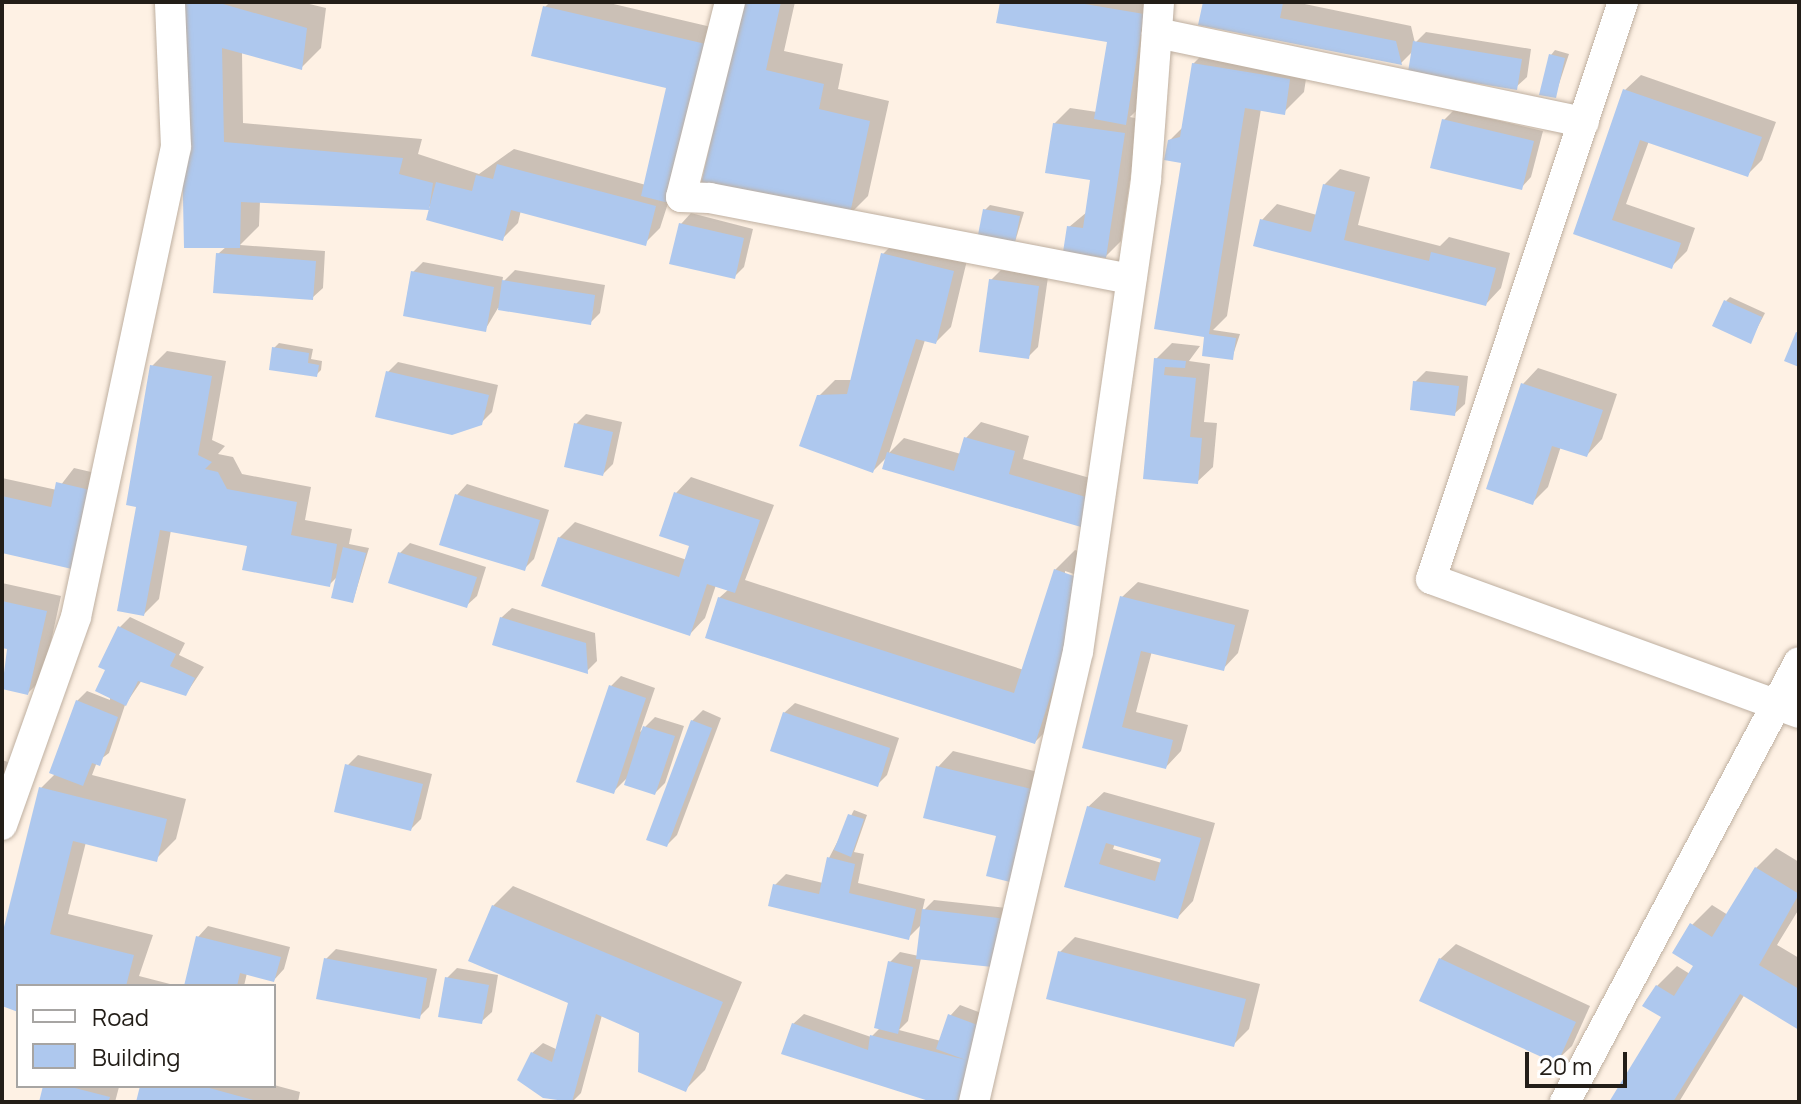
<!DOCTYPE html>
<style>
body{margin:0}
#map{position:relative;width:1801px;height:1104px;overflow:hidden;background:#fef1e4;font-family:Manrope,sans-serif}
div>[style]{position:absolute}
.shadow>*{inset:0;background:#0003}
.building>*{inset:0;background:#aec8ee}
.roads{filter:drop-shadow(0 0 2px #beafa0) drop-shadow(0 0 2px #beafa0)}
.minor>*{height:30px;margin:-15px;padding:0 15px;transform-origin:15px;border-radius:15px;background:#fff}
span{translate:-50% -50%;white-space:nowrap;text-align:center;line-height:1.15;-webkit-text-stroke:6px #fff;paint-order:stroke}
.frame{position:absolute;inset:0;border:4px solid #231e18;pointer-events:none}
.legend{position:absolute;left:16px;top:984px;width:260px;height:104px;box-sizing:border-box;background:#fff;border:2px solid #a7a5a3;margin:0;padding:10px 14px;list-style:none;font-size:24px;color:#231e18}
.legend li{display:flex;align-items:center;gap:16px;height:40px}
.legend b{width:40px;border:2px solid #a7a5a3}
.scale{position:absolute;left:1525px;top:1052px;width:102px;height:36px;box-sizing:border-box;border:4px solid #231e18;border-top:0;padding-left:10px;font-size:24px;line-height:28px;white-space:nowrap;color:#231e18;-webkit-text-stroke:6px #fff;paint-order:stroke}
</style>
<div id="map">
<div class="shadow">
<div style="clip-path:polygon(181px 2px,301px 2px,326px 8px,321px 48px,301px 68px,242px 51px,243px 123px,422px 139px,418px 154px,479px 174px,514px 149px,646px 185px,668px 87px,545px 7px,550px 2px,605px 2px,724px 30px,660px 228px,645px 243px,521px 210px,518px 223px,503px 238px,433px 203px,428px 208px,260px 201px,259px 226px,240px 245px,325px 251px,323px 288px,312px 298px,218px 254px,227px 246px)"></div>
<div style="clip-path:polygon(744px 2px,795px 2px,784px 51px,843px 64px,838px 89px,889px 101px,868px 196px,848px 216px,704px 183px)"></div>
<div style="clip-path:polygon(1002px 2px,1158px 2px,1140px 107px,1130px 117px,1139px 119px,1121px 241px,1106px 256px,1069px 227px,1087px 212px,1092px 178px,1054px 124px,1070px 108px,1097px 112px,1109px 41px)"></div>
<div style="clip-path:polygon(1205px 2px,1295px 2px,1411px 26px,1415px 43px,1426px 32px,1531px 49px,1527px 77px,1516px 87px,1414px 50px,1401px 63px,1201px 24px)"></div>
<div style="clip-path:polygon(1213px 44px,1309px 59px,1304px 92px,1284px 112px,1261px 109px,1227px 316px,1213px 330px,1240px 334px,1232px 358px,1210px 336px,1156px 327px,1183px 162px,1169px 141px,1183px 127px,1193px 64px)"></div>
<div style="clip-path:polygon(1555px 50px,1569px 54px,1555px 96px,1551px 55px)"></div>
<div style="clip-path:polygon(1641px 75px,1776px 122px,1762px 160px,1747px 175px,1649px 141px,1626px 204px,1695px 228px,1687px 251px,1671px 267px,1575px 233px,1625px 90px)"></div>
<div style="clip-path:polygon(1454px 110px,1543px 131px,1531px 177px,1521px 188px,1444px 120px)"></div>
<div style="clip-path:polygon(1340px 169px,1370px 177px,1358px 225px,1440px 246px,1449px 237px,1510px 253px,1501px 288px,1486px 304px,1262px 220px,1277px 204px,1317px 215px,1324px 185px)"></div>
<div style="clip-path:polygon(990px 205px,1024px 212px,1014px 245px,985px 210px)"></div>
<div style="clip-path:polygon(691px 213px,753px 229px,744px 267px,734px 277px,681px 224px)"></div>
<div style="clip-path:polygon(899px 238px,968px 256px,951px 327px,936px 342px,925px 340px,889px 453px,904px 438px,961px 454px,966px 438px,981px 422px,1029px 436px,1023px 459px,1104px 482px,1096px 509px,888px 456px,873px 471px,819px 396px,835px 380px,852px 380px,883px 254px)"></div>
<div style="clip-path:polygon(423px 262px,503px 277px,502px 283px,515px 270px,605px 285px,600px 313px,590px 323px,498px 308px,485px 330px,413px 272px)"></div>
<div style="clip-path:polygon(1001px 270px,1048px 277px,1038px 347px,1028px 357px,991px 280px)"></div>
<div style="clip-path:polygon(1730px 297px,1765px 313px,1750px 342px,1726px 301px)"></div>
<div style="clip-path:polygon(279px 343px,313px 349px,311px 359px,322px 361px,321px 370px,316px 375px,274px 348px)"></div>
<div style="clip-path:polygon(1172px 343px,1200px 346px,1189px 361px,1210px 364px,1204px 422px,1217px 423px,1213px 467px,1197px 482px,1156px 359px)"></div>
<div style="clip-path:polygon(167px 351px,226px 361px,212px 440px,225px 446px,218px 454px,233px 457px,242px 474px,311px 487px,305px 520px,352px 529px,349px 544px,369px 548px,353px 601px,338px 576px,329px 585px,249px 545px,171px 530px,159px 599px,144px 614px,138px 505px,152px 366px)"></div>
<div style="clip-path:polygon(398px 362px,498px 385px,492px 412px,481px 423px,388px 372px)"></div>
<div style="clip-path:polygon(1538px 368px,1617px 394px,1602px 439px,1587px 455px,1561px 446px,1548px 487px,1532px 503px,1523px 384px)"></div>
<div style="clip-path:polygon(1426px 371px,1468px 376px,1465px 404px,1454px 414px,1415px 382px)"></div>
<div style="clip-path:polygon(586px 414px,622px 422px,613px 464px,603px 474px,576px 424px)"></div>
<div style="clip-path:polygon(74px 468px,104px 475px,87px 552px,2px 551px,2px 478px,57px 490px)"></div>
<div style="clip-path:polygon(evenodd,691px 477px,774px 505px,745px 580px,1024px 670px,1055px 570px,1075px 550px,1106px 561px,1055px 722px,1035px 742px,719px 598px,729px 589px,716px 585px,705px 618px,690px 634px,559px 538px,575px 522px,687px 560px,692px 545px,676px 493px,691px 477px,1065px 571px,1098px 582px,1065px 575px,1065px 571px)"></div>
<div style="clip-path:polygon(467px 484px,549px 510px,534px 559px,524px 569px,457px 495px)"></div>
<div style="clip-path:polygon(410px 543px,486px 567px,477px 596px,466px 606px,400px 553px)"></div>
<div style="clip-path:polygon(1138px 582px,1249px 610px,1238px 653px,1223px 669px,1152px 651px,1136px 712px,1188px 725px,1181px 751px,1166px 767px,1085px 747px,1122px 597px)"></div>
<div style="clip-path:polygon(2px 583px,61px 596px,43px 678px,28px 693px,2px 687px,10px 647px,2px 646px)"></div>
<div style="clip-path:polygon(512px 608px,595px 633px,597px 661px,587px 671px,501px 618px)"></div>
<div style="clip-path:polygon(130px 617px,185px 643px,179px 655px,204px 667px,186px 694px,142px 680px,125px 705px,109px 753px,97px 762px,92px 775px,186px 799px,176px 839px,156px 859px,86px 842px,68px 914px,153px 935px,139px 976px,170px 984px,18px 986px,18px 1010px,2px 1004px,2px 944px,41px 788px,55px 774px,77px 701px,87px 691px,110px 700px,108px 669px,120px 627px)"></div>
<div style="clip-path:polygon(621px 676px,655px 688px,640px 732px,655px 717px,684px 726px,665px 783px,655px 793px,628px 777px,613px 792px,611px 686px)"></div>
<div style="clip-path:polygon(795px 703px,899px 738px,887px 775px,877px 785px,784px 713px)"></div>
<div style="clip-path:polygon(703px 710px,721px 718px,677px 835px,667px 845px,692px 721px)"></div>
<div style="clip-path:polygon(953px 751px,1054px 776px,998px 834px,938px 767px)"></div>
<div style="clip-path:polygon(358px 755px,432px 774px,421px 819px,411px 829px,347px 766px)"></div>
<div style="clip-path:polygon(2px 760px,23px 767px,2px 822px)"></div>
<div style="clip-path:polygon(evenodd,1104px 792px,1215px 823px,1193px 901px,1178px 917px,1066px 885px,1088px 807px,1104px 792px,1115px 843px,1163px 858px,1162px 863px,1113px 849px,1115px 843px)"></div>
<div style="clip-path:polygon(854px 810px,867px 815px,854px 852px,864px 854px,858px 883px,925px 899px,922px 912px,934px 900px,1016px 909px,1011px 956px,921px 958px,908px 1021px,899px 1030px,941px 1041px,950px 1016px,960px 1005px,992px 1017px,941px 1102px,793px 1024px,804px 1014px,871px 1037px,880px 1028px,890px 962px,900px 952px,919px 956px,922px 924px,908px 938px,775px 885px,786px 874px,823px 883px,829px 858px)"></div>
<div style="clip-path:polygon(1776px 848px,1799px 862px,1799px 909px,1777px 945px,1799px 958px,1799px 1028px,1745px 994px,1679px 1102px,1611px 1102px,1664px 1016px,1657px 986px,1677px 966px,1690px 974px,1696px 966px,1692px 925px,1712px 905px,1728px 915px,1756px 868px)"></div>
<div style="clip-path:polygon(513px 886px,742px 982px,705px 1070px,685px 1090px,641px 1031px,602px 1015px,581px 1093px,572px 1102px,544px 1096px,532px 1053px,543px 1043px,558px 1050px,570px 1004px,493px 906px)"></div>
<div style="clip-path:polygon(208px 926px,290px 947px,284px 969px,274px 980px,247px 973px,244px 986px,186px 986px,198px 937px)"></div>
<div style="clip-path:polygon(1075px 937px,1260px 984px,1249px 1029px,1233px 1045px,1060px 952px)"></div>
<div style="clip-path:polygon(1456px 944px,1590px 1006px,1572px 1046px,1556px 1061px,1440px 959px)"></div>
<div style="clip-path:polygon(336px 949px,437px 969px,429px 1007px,419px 1017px,326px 959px)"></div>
<div style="clip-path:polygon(457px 968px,498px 975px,492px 1012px,481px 1022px,447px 978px)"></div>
<div style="clip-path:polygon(274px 1085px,300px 1092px,298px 1102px,138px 1102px,142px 1086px)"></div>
<div style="clip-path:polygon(45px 1086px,116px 1086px,119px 1087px,115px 1102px,41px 1102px)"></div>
</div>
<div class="building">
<div style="clip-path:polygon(179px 2px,216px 2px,307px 28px,302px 70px,222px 48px,224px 142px,403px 158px,399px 174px,433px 183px,429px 210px,241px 202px,240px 248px,184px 248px)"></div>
<div style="clip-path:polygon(742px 2px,781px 2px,766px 70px,824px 84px,819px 109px,870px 121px,849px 218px,701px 184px)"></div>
<div style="clip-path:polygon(1000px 2px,1073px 2px,1144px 14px,1126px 125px,1094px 119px,1107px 42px,996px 23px)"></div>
<div style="clip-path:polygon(1203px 2px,1283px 3px,1280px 18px,1396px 41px,1402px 65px,1198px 25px)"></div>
<div style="clip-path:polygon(543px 6px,710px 45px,673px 204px,641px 196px,666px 88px,531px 56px)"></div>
<div style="clip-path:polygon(1413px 41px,1522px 59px,1517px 90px,1408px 72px)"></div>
<div style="clip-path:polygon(1549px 54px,1565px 58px,1556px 98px,1539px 95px)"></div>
<div style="clip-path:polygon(1192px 63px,1290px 79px,1285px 115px,1245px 108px,1209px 334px,1236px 338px,1233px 360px,1202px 356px,1204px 337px,1154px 329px,1181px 163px,1164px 160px,1168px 140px,1180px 137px)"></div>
<div style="clip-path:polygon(1623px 89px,1762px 137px,1748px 177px,1640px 140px,1612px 220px,1681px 243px,1672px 269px,1573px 234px)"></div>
<div style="clip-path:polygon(1442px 119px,1534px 141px,1522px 190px,1430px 168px)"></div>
<div style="clip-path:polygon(1053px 123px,1125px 133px,1106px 258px,1063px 252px,1067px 226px,1083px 228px,1090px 180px,1045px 173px)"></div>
<div style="clip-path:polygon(497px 164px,656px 206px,646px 246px,511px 210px,503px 241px,426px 220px,436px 182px,472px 191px,476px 175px,493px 179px)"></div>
<div style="clip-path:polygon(1323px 184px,1355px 192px,1344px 240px,1429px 261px,1431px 252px,1496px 268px,1486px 306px,1253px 246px,1260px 219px,1311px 232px)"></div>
<div style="clip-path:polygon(983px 209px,1020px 216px,1014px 247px,977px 240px)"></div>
<div style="clip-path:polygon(679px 223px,744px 238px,735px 279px,669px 264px)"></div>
<div style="clip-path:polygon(216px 253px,316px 261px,313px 300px,213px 293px)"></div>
<div style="clip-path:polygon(881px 253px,954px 271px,936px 344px,916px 339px,873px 473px,799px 446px,817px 395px,847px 394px)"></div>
<div style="clip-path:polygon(411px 271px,494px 287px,486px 332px,403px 316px)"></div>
<div style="clip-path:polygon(989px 279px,1039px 286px,1029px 359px,979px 352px)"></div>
<div style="clip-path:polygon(502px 280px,595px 295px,591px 325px,498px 310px)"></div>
<div style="clip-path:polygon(1724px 300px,1762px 317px,1751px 344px,1712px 326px)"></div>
<div style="clip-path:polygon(1796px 332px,1799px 333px,1799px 367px,1784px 361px)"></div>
<div style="clip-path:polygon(272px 347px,309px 353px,308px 363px,319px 365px,317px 377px,269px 370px)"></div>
<div style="clip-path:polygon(1154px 358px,1186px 361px,1185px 368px,1165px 367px,1164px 375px,1196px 378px,1190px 437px,1202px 438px,1198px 484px,1143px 479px)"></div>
<div style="clip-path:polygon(150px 365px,212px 376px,198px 455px,212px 462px,205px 469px,218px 472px,227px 489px,297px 502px,291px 535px,337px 544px,330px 587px,242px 570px,247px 546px,160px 530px,144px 616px,117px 611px,136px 507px,126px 505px)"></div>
<div style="clip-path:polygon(386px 371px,489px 395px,482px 425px,452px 435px,375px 417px)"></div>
<div style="clip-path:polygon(1413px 381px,1459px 386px,1455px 416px,1410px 410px)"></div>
<div style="clip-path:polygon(1521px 383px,1603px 410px,1587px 457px,1552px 446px,1533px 505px,1486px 489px)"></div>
<div style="clip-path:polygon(574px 423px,613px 432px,603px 476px,564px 467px)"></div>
<div style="clip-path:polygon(964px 437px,1015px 451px,1009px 474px,1089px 498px,1081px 527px,882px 469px,887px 452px,954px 471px)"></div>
<div style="clip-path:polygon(56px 482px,90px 490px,72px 569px,2px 553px,2px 496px,51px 507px)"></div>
<div style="clip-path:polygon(674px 492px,760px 520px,735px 593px,707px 584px,690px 636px,541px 586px,558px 537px,679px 577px,689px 546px,659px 536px)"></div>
<div style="clip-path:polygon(455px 494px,540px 520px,525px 571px,439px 545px)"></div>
<div style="clip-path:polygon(343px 547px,366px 553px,353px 603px,331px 598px)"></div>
<div style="clip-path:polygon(398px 552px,477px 577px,467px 608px,388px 583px)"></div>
<div style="clip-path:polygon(1054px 569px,1088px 581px,1035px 744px,705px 638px,718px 597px,1014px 693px)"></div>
<div style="clip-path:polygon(1120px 596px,1235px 625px,1224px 671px,1141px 651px,1122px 727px,1173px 740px,1166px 769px,1082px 748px)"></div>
<div style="clip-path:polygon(2px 601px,47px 611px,28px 695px,2px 689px,7px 649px,2px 648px)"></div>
<div style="clip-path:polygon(500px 617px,586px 643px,588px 674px,492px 645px)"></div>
<div style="clip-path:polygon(118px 626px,176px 654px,170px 666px,195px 678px,186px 696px,138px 681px,126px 706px,95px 691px,105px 670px,98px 667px)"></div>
<div style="clip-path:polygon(609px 685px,646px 698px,614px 794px,576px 782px)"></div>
<div style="clip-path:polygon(76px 700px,118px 717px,100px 766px,92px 763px,83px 786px,49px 773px)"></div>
<div style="clip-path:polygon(783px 712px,890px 748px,878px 787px,770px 751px)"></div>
<div style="clip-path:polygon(691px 720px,712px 728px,667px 847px,646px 840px)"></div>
<div style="clip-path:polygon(643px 726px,675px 736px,655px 795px,624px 785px)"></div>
<div style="clip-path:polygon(345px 764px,423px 784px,411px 831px,334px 812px)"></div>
<div style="clip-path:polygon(936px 766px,1040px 791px,1018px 884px,986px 876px,996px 836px,923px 818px)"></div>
<div style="clip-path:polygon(39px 787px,167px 819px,157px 862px,73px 841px,50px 934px,134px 955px,126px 986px,18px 986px,18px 1012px,2px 1006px,2px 935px)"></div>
<div style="clip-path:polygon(evenodd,1087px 806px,1201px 838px,1178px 919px,1064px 887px,1087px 806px,1106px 843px,1161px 859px,1155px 881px,1099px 864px,1106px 843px)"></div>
<div style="clip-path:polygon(848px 814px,864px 819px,851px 857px,834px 850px)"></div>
<div style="clip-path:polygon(827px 857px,855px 864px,849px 893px,916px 909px,909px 940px,768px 906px,773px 884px,819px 894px)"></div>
<div style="clip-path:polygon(1755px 867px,1799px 894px,1759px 965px,1799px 989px,1799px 1030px,1740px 994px,1673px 1102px,1609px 1102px,1661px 1017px,1642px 1006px,1656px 985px,1674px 996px,1693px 966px,1672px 953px,1690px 923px,1712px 937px)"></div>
<div style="clip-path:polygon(492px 905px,723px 1002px,686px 1092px,638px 1072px,639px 1033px,596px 1014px,572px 1102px,543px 1098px,517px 1080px,531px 1052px,552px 1062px,568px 1003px,468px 961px)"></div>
<div style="clip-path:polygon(922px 909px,1007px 919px,1002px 968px,916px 959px)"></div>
<div style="clip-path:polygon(196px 936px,281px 957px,274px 982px,240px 973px,237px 986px,184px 986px)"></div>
<div style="clip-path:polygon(1058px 951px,1246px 999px,1234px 1047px,1046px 999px)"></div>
<div style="clip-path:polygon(324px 958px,427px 978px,420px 1019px,316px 999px)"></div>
<div style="clip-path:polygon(1439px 958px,1576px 1022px,1557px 1064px,1419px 1001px)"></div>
<div style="clip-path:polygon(888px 961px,913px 967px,898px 1034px,874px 1028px)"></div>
<div style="clip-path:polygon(445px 977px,489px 985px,482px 1024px,438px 1017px)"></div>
<div style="clip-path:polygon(948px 1014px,983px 1027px,962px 1102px,932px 1102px,781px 1054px,792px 1023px,868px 1050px,870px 1035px,966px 1060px,936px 1049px)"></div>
<div style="clip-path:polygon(43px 1086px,67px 1086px,110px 1097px,108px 1102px,39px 1102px)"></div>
<div style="clip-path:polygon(140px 1086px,202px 1086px,261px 1102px,136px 1102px)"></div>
</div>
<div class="roads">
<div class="minor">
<div style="left:730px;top:2px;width:201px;rotate:104.1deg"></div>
<div style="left:681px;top:197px;width:29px;rotate:2deg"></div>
<div style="left:710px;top:198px;width:429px;rotate:10.9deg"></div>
<div style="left:1623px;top:2px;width:608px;rotate:108.41deg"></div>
<div style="left:1431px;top:579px;width:392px;rotate:20deg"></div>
<div style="left:1157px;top:33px;width:436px;rotate:11.8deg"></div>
<div style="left:2px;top:825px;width:221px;rotate:-70.4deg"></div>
<div style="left:76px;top:617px;width:481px;rotate:-78deg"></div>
<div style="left:176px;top:147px;width:145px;rotate:-92.4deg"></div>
<div style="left:974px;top:1102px;width:462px;rotate:-77deg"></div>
<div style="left:1078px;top:652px;width:477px;rotate:-81.8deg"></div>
<div style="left:1146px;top:180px;width:178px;rotate:-85.8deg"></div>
<div style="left:1565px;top:1102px;width:498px;rotate:-62deg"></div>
</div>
</div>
<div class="frame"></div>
<ul class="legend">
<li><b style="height:10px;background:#fff"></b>Road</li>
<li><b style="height:22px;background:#aec8ee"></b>Building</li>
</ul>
<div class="scale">20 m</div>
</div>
